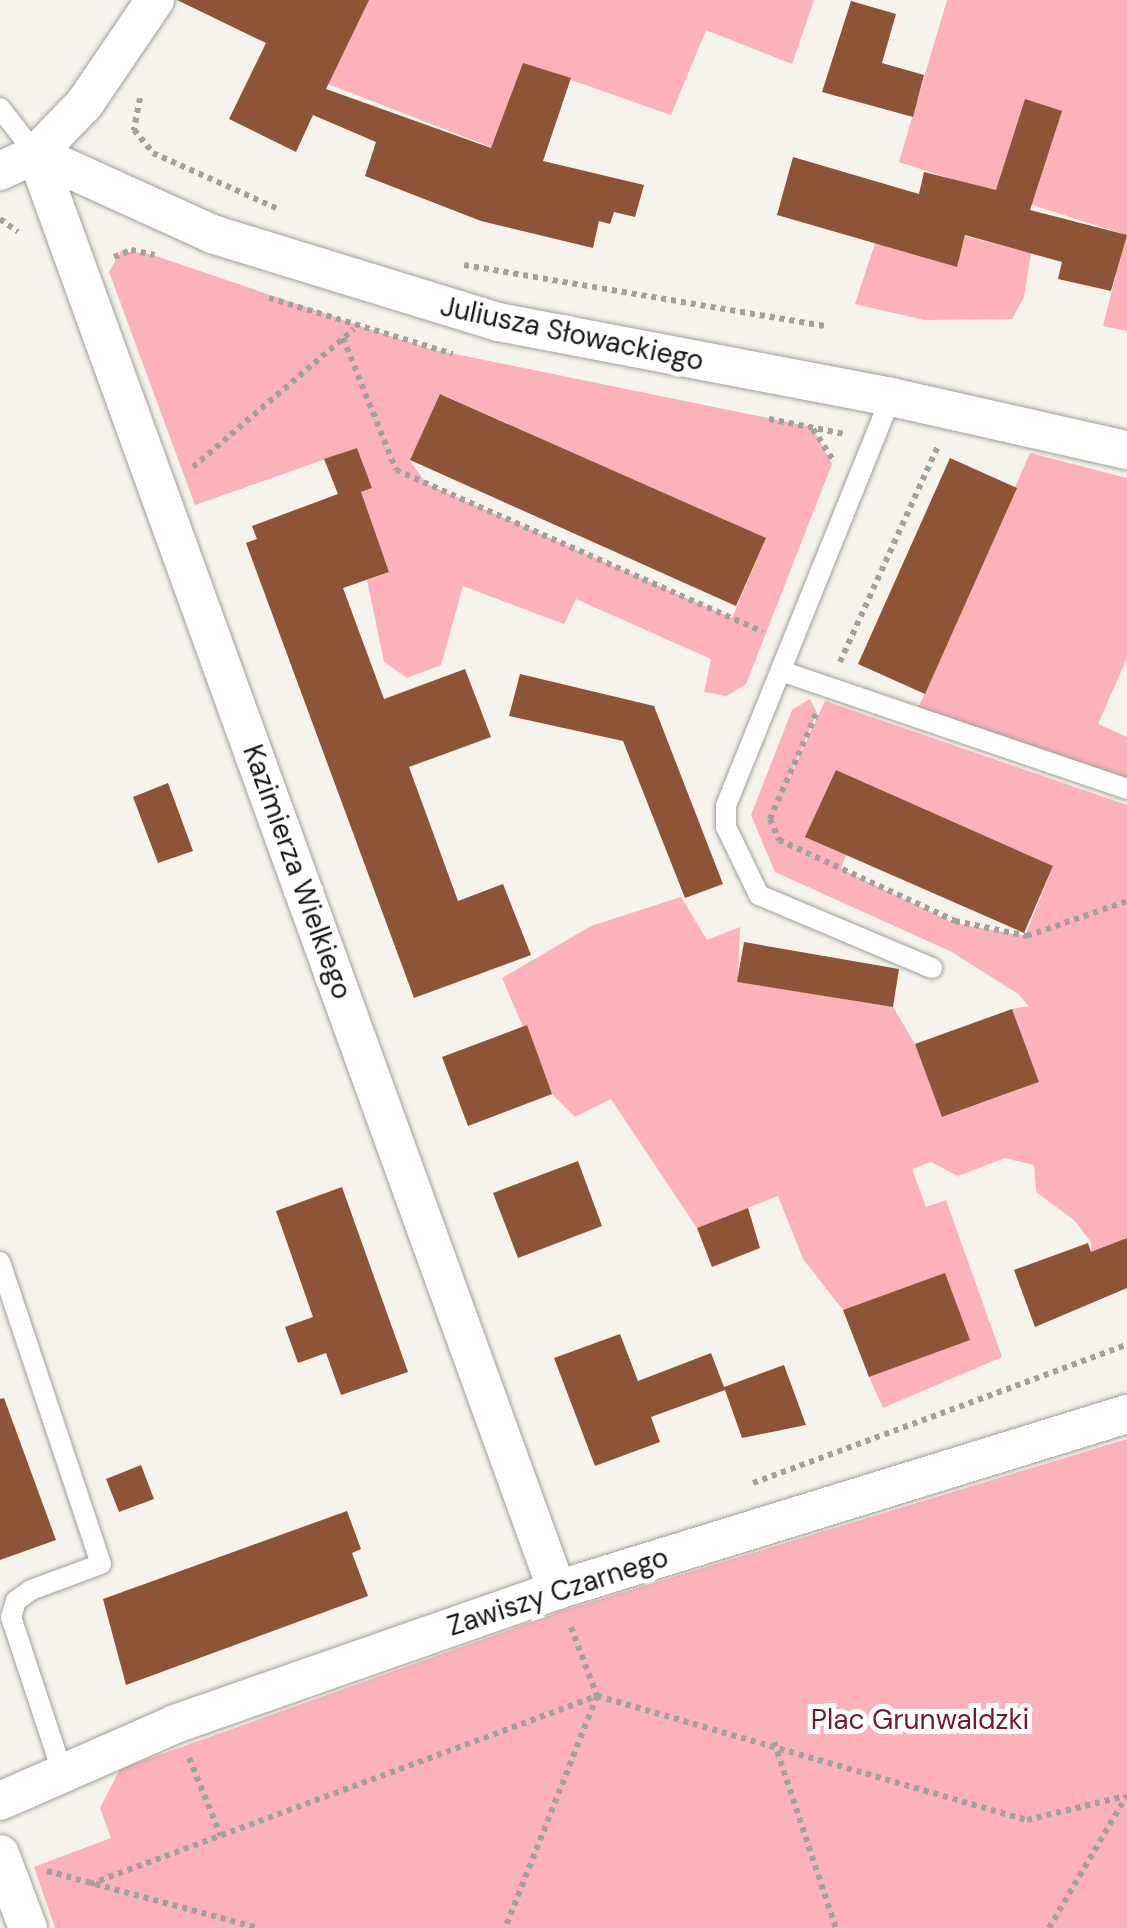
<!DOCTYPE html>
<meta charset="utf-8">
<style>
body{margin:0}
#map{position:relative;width:1127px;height:1928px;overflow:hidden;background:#f6f3ed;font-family:"DM Sans",sans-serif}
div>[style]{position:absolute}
.green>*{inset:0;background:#fbb2b8}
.building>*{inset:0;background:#8d5437}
.path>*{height:6px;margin-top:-3px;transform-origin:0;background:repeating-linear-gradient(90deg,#a3a19d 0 5px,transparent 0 10px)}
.roads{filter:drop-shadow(0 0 2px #a29f9a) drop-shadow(0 0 2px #a29f9a)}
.service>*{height:20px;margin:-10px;padding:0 10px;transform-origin:10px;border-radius:10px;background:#fff}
.minor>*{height:38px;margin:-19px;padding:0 19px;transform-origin:19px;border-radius:19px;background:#fff}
span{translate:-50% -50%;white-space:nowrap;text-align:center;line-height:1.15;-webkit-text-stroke:10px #fff;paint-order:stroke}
.street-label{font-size:28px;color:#181715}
.park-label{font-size:28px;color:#701b2c}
</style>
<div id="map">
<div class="green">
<div style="clip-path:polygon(365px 0,814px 0,792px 64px,706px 30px,671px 115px,537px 68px,506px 153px,328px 84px)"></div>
<div style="clip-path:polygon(947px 0,1127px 0,1127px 331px,1103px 326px,1126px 235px,899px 162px)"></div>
<div style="clip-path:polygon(965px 236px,1031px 253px,1024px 297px,1012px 319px,924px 320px,855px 304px,876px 240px,956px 267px)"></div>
<div style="clip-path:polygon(evenodd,121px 251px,150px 254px,426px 348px,812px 427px,832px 464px,746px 684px,726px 696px,704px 692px,711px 659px,576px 599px,564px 624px,463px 586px,441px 665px,407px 678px,384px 662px,367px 580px,389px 572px,377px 539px,340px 500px,372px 488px,357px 448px,195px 505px,109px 272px,121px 251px,441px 394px,766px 538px,732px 618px,427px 484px,410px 461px,441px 394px)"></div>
<div style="clip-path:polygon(1030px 453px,1127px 478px,1127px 658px,1098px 724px,1127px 737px,1127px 789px,915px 715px)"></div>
<div style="clip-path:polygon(evenodd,810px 699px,817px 713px,782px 794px,825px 701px,1127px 805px,1127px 1243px,1091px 1252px,1091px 1242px,1074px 1220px,1036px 1192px,1034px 1165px,1005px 1158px,958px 1176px,931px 1162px,912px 1169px,926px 1207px,946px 1200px,1002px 1357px,883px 1408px,869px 1377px,969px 1339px,843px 1310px,803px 1259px,778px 1196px,697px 1228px,611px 1099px,575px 1117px,552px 1094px,502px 978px,591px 926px,681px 897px,707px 940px,740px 927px,738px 982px,893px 1007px,915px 1044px,943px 1117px,1039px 1082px,1012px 1009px,1029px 1006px,1018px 994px,952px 952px,775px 872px,751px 815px,792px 710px,810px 699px,836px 770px,1053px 866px,1025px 936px,954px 923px,841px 869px,846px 855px,836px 770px)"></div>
<div style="clip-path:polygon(1127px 1439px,1127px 1928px,55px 1928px,34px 1867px,111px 1838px,100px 1808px,120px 1769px,565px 1610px)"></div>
</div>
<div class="building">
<div style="clip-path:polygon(177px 0,369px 0,326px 89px,491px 148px,523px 63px,571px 78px,543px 161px,644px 185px,635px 217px,614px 212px,610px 224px,599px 221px,593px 248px,481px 221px,365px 176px,376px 142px,313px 115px,296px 152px,229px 119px,266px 43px)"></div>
<div style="clip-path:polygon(851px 1px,896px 14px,882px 63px,924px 75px,913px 117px,822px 92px)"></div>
<div style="clip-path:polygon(1025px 99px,1062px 111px,1030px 210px,1127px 235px,1111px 291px,1058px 279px,1062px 262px,965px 235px,957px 267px,777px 215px,793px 157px,919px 194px,924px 172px,996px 190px)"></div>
<div style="clip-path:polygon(440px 394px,766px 538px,736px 606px,410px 460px)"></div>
<div style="clip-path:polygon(357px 448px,372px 488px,361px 492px,389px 572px,343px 588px,384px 699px,465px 669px,491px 737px,409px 767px,458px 901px,503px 884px,531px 955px,414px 998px,246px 543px,257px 539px,252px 526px,338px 494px,324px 459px)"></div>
<div style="clip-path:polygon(950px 458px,1017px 488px,925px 694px,858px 664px)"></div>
<div style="clip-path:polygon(520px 674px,654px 706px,723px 884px,685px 898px,623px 741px,509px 716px)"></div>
<div style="clip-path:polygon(836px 770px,1053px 866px,1024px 933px,805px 837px)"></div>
<div style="clip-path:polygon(168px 783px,193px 851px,158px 863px,133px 797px)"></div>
<div style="clip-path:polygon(744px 942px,899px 969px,893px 1007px,737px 982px)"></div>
<div style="clip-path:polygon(1012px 1009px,1039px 1082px,942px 1117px,915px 1044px)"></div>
<div style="clip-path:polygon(527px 1025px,552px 1094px,468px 1126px,442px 1057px)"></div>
<div style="clip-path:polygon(578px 1161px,602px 1226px,518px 1258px,493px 1193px)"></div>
<div style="clip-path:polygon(342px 1187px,408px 1372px,341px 1395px,326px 1353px,298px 1363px,285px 1327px,313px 1317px,276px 1211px)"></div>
<div style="clip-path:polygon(748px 1208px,760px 1248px,712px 1267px,697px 1228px)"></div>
<div style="clip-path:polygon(1127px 1238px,1127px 1288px,1035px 1327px,1014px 1270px,1088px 1243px,1091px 1252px)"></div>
<div style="clip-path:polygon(945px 1273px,970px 1340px,869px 1377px,843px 1310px)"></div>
<div style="clip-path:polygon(620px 1334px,638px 1381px,711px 1353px,724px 1387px,784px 1365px,806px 1425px,742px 1438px,725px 1390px,651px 1417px,660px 1442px,595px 1466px,554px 1358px)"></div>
<div style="clip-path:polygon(4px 1398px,56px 1540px,0 1560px,0 1399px)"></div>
<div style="clip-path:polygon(141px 1465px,154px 1499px,119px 1512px,106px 1479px)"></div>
<div style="clip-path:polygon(347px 1511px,361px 1549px,352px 1553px,368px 1596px,126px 1685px,103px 1599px)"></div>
</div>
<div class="path">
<div style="left:140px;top:98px;width:33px;rotate:101deg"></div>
<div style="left:134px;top:130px;width:30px;rotate:50deg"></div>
<div style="left:153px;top:153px;width:135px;rotate:24.1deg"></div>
<div style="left:0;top:219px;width:22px;rotate:36deg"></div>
<div style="left:114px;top:257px;width:18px;rotate:-22deg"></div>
<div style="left:131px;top:250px;width:24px;rotate:12deg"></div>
<div style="left:464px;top:265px;width:367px;rotate:9.6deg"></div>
<div style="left:269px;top:298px;width:192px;rotate:16.9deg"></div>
<div style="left:343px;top:338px;width:142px;rotate:68.1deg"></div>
<div style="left:396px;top:470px;width:401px;rotate:23.8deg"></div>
<div style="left:769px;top:419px;width:77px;rotate:11.2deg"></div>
<div style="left:813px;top:429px;width:37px;rotate:57deg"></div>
<div style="left:193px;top:467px;width:212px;rotate:-40.6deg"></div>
<div style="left:840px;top:662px;width:237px;rotate:-65.6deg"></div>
<div style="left:816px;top:714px;width:115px;rotate:113.7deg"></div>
<div style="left:770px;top:819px;width:23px;rotate:67deg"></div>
<div style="left:779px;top:840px;width:194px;rotate:24.7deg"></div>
<div style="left:955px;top:921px;width:74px;rotate:11.8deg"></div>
<div style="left:1027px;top:936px;width:106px;rotate:-19.3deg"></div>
<div style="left:753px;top:1483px;width:399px;rotate:-20.3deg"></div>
<div style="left:571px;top:1627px;width:74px;rotate:69.4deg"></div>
<div style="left:597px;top:1696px;width:448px;rotate:16.1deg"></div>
<div style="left:1027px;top:1820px;width:97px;rotate:-13.7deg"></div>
<div style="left:774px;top:1742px;width:196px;rotate:71.6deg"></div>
<div style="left:189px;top:1758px;width:84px;rotate:67.7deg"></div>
<div style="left:47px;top:1871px;width:219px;rotate:15.1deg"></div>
<div style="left:90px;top:1884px;width:541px;rotate:-20.35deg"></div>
<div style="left:597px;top:1696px;width:250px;rotate:111.6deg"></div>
<div style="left:1049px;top:1928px;width:154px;rotate:-59.6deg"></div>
</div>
<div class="roads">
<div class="service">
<div style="left:0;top:108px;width:58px;rotate:52deg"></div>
<div style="left:891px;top:397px;width:441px;rotate:112deg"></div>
<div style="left:726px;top:806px;width:21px;rotate:90deg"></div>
<div style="left:726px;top:827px;width:76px;rotate:64.1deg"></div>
<div style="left:759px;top:895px;width:188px;rotate:22.9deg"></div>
<div style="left:781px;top:671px;width:366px;rotate:18.8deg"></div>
<div style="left:0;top:1262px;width:318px;rotate:71.5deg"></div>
<div style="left:101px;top:1564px;width:75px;rotate:159.6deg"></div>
<div style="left:31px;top:1590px;width:19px;rotate:144deg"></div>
<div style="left:16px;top:1601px;width:17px;rotate:107deg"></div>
<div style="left:11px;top:1617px;width:165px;rotate:71.7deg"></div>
</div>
<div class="minor">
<div style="left:36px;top:154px;width:1528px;rotate:70.06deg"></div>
<div style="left:36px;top:154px;width:193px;rotate:24.4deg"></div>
<div style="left:212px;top:234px;width:299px;rotate:17.1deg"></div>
<div style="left:498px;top:322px;width:400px;rotate:10.8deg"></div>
<div style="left:891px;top:397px;width:242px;rotate:12.7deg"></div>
<div style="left:0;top:171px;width:40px;rotate:-25deg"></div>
<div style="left:36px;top:154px;width:71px;rotate:-46.1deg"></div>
<div style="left:85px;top:103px;width:125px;rotate:-55.8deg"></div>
<div style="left:0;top:1801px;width:191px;rotate:-23.7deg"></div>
<div style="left:175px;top:1724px;width:405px;rotate:-19.3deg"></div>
<div style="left:557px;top:1590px;width:597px;rotate:-17.16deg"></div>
<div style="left:0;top:1854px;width:79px;rotate:69.3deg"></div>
</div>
</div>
<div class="street-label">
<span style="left:572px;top:334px;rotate:12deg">Juliusza Słowackiego</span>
<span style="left:297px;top:872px;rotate:70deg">Kazimierza Wielkiego</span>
<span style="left:558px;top:1592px;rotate:-18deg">Zawiszy Czarnego</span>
</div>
<div class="park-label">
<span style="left:920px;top:1720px">Plac Grunwaldzki</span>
</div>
</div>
